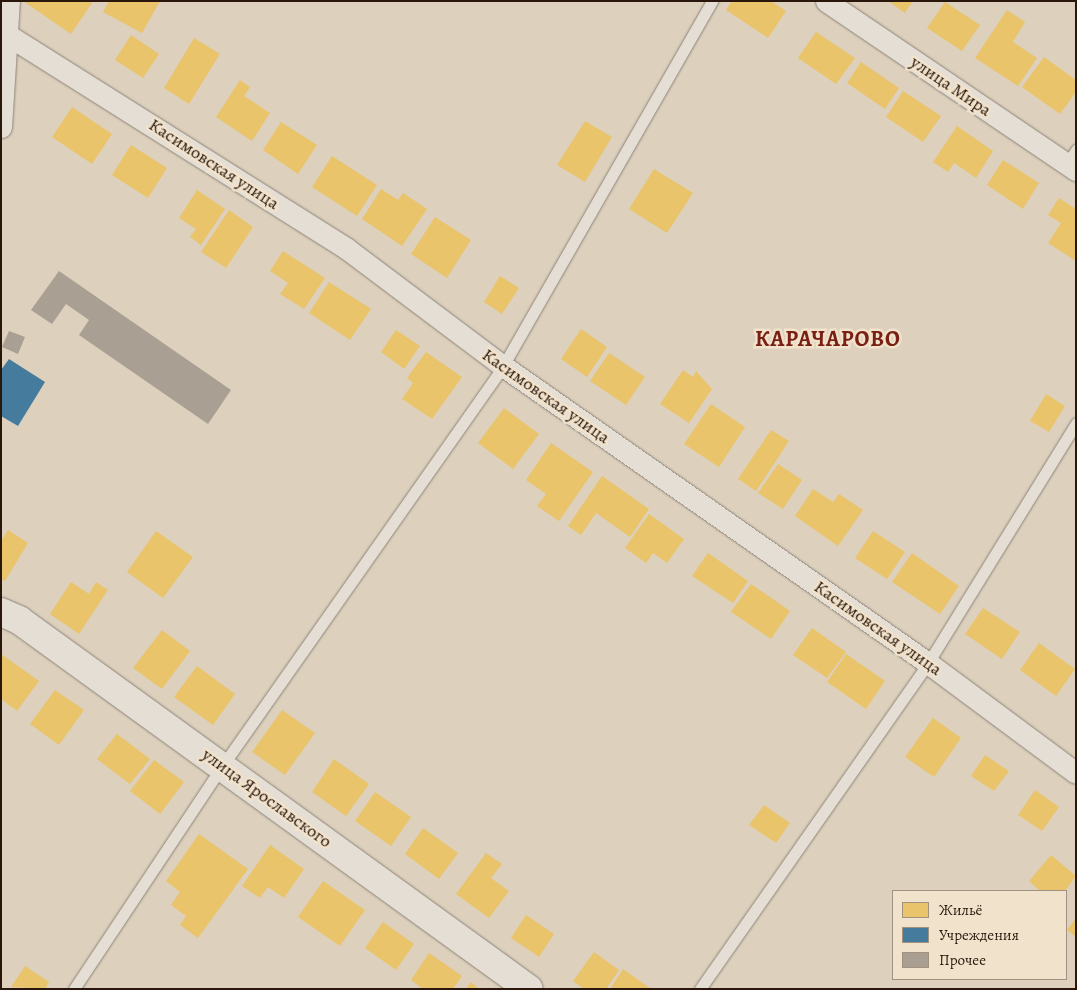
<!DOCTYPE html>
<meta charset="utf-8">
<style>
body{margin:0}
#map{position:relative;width:1077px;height:990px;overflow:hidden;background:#ddd0bd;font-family:Alegreya,serif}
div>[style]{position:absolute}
.homes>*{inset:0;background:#e9c46a}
.public>*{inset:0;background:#457b9d}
.building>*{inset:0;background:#a99f92}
.roads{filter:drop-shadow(0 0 1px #8d8478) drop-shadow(0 0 1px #8d8478)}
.lane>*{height:11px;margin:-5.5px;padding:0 5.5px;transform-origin:5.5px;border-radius:5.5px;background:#e4ded4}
.street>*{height:21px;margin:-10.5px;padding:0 10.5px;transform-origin:10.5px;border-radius:10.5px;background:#e4ded4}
.secondary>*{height:28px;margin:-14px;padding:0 14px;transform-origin:14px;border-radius:14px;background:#e4ded4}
span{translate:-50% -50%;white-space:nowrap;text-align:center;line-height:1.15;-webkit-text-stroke:5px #f1e2cc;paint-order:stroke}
.street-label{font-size:18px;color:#28170a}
.district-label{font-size:22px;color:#7a1f14;font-weight:700;letter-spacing:1px}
.frame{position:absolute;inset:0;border:2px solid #28170a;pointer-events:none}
.legend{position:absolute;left:892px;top:890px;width:175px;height:90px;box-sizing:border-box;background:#f1e2cc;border:1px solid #a1917e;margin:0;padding:6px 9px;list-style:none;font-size:15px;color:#28170a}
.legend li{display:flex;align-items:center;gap:10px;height:25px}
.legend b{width:25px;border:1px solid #a1917e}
</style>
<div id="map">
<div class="homes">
<div style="clip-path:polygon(23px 1px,90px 1px,92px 3px,71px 34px)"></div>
<div style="clip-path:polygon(109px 1px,160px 1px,142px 33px,103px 12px)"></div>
<div style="clip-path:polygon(732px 1px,771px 1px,786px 11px,768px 38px,726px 10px)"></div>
<div style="clip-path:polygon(888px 1px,913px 1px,905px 13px)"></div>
<div style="clip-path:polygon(945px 2px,980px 25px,962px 51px,927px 28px)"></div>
<div style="clip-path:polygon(1007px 10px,1025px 22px,1013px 42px,1037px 58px,1018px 86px,975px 58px)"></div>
<div style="clip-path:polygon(816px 32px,855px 58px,836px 84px,798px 58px)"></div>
<div style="clip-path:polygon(131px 35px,159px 54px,143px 78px,115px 60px)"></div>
<div style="clip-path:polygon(194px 38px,220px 54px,189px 104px,164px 88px)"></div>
<div style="clip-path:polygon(1044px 57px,1076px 80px,1076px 92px,1060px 114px,1022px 87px)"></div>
<div style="clip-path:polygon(861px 62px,899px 88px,885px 109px,847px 83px)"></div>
<div style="clip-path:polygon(240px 80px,250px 87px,244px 96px,270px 113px,252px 141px,216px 117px)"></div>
<div style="clip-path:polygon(903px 91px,941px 116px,923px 142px,886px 117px)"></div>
<div style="clip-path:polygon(72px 107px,112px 134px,92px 164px,52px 137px)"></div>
<div style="clip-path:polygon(585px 121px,612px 137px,585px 182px,557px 165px)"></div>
<div style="clip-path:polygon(281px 122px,317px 145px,298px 174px,263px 150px)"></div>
<div style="clip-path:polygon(957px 126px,993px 151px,976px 178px,954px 163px,948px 172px,933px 162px)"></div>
<div style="clip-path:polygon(131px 145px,167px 168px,148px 198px,112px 175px)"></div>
<div style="clip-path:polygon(332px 156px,377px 185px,357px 216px,312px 187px)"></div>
<div style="clip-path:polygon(1003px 160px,1039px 183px,1023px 209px,987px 185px)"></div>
<div style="clip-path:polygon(654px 169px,693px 193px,667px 233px,629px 209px)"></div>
<div style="clip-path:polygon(381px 189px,398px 200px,403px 193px,427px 209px,402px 246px,362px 219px)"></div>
<div style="clip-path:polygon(197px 190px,225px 209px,201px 245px,190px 237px,196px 229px,179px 218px)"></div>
<div style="clip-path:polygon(1059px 198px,1076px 209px,1076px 261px,1048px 243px,1061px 223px,1048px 215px)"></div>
<div style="clip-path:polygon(229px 210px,253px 227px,226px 268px,201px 252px)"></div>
<div style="clip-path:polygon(435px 217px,471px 240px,447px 278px,411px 254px)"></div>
<div style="clip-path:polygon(283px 251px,325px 278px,304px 309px,280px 294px,288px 283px,270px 271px)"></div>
<div style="clip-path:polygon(500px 276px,519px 288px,502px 314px,484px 302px)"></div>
<div style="clip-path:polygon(329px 282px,371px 309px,350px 340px,309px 313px)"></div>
<div style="clip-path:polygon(581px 329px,607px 347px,587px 377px,561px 359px)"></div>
<div style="clip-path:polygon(396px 330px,420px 346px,404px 369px,381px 352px)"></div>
<div style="clip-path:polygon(426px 352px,462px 377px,432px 419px,402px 399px,413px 383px,407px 378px)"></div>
<div style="clip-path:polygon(609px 353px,645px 377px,626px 405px,590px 381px)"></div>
<div style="clip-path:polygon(683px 370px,693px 377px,696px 371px,712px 389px,689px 423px,660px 404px)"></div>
<div style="clip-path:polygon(1046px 394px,1065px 406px,1049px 432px,1030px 421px)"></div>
<div style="clip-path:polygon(711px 404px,745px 427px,719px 467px,684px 444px)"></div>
<div style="clip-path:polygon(504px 408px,539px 434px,513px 469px,478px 443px)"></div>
<div style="clip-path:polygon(771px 430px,789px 441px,756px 491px,738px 479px)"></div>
<div style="clip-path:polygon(551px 443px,593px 472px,559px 521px,537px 506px,546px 494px,526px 480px)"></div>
<div style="clip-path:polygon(778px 464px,802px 480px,783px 509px,758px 493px)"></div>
<div style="clip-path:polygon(602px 476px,649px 509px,630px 537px,596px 513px,581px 535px,568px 526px)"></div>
<div style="clip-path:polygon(813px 489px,833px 502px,839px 494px,863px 510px,838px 546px,795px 516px)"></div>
<div style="clip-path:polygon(649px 514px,684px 539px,667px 563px,653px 553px,646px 563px,625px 548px)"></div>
<div style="clip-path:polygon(8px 530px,28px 543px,5px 581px,1px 579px,1px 541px)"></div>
<div style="clip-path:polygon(156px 531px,193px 557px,163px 598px,127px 572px)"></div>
<div style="clip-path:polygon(873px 531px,905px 552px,887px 579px,855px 558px)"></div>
<div style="clip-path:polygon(708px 553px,748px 581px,733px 603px,692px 576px)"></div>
<div style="clip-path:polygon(912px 553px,959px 586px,940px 614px,892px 582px)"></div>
<div style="clip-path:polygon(71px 582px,89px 594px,96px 582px,108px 590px,79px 634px,50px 614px)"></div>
<div style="clip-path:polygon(751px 584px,790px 611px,771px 639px,731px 612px)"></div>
<div style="clip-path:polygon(983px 608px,1020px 632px,1002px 659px,965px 634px)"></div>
<div style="clip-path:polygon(812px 628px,846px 652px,827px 678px,793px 655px)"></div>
<div style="clip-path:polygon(162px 630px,190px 651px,162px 689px,133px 668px)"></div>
<div style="clip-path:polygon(1039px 643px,1075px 669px,1056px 696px,1020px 670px)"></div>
<div style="clip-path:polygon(1px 654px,39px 681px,17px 711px,1px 699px)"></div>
<div style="clip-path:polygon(846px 654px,885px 681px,866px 709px,827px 682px)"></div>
<div style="clip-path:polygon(197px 666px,235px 694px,213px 725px,174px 697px)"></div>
<div style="clip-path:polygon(55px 690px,84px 710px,59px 745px,30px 724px)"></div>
<div style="clip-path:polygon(282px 710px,315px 733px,285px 775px,252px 752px)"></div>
<div style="clip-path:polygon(933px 718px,961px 738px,934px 777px,905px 757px)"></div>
<div style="clip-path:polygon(117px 734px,150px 759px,130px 784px,97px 759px)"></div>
<div style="clip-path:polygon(985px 755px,1009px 771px,994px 791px,971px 776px)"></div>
<div style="clip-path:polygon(334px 759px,369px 784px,346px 816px,312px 792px)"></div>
<div style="clip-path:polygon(154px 760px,184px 782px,160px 814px,130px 791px)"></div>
<div style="clip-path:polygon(1035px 790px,1059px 807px,1042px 831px,1018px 815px)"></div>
<div style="clip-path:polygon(375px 792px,411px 817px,391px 846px,355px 821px)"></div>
<div style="clip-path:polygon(764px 805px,790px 823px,776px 843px,749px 825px)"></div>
<div style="clip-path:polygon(423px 828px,458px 853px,439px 879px,405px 854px)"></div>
<div style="clip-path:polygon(199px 834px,248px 869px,198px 938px,180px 925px,186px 916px,171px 905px,180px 892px,166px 881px)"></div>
<div style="clip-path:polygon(270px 845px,304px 869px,284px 898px,268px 887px,260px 898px,242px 886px)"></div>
<div style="clip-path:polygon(486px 853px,502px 864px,491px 878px,509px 891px,489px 918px,456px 894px)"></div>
<div style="clip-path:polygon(1051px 855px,1076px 876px,1065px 891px,1040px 891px,1029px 881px)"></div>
<div style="clip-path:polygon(323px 881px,365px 910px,340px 946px,298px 917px)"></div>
<div style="clip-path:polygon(526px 915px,554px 934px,539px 957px,511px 938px)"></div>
<div style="clip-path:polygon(1076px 918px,1076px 937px,1067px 930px)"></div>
<div style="clip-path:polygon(383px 922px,414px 944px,396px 970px,365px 948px)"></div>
<div style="clip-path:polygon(594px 952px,619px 970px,606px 989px,584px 989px,573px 981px)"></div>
<div style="clip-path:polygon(429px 953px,462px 976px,453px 989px,423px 989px,411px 980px)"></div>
<div style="clip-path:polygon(25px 966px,49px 982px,45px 989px,11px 987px)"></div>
<div style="clip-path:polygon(623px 969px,651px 989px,610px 989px)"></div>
<div style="clip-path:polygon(471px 982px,479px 989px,466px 989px)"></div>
</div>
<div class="public">
<div style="clip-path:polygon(9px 359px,45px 382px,18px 426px,1px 416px,1px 370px)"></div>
</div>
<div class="building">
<div style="clip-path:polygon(59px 271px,231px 390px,208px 424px,79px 335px,89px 320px,66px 304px,52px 324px,31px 310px)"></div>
<div style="clip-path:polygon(9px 331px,25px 337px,18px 354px,2px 347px)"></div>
</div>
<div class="roads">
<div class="lane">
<div style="left:1067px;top:164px;width:17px;rotate:-57deg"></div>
<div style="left:74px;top:989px;width:269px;rotate:-56.4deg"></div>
<div style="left:223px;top:765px;width:487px;rotate:-54.9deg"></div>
<div style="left:503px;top:366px;width:421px;rotate:-60.2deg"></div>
<div style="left:700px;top:989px;width:398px;rotate:-55deg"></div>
<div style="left:928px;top:663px;width:282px;rotate:-58.3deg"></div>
</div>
<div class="street">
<div style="left:826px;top:1px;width:302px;rotate:34.1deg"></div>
<div style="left:6px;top:34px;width:403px;rotate:32.2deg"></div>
<div style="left:347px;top:249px;width:195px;rotate:36.9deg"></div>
<div style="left:503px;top:366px;width:518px;rotate:34.95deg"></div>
<div style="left:928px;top:663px;width:184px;rotate:36.6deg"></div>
<div style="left:1px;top:127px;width:126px;rotate:-86.4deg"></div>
</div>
<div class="secondary">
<div style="left:1px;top:612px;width:20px;rotate:24deg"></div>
<div style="left:19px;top:620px;width:629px;rotate:35.89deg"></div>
</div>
</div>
<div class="street-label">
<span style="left:951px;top:86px;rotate:34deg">улица Мира</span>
<span style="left:214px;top:164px;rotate:33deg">Касимовская улица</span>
<span style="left:546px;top:396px;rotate:35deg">Касимовская улица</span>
<span style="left:878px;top:628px;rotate:35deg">Касимовская улица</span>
<span style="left:267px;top:798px;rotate:36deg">улица Ярославского</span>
</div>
<div class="district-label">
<span style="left:828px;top:340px">КАРАЧАРОВО</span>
</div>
<div class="frame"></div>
<ul class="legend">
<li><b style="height:14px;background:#e9c46a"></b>Жильё</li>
<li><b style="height:14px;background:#457b9d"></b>Учреждения</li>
<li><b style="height:14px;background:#a99f92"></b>Прочее</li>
</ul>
</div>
